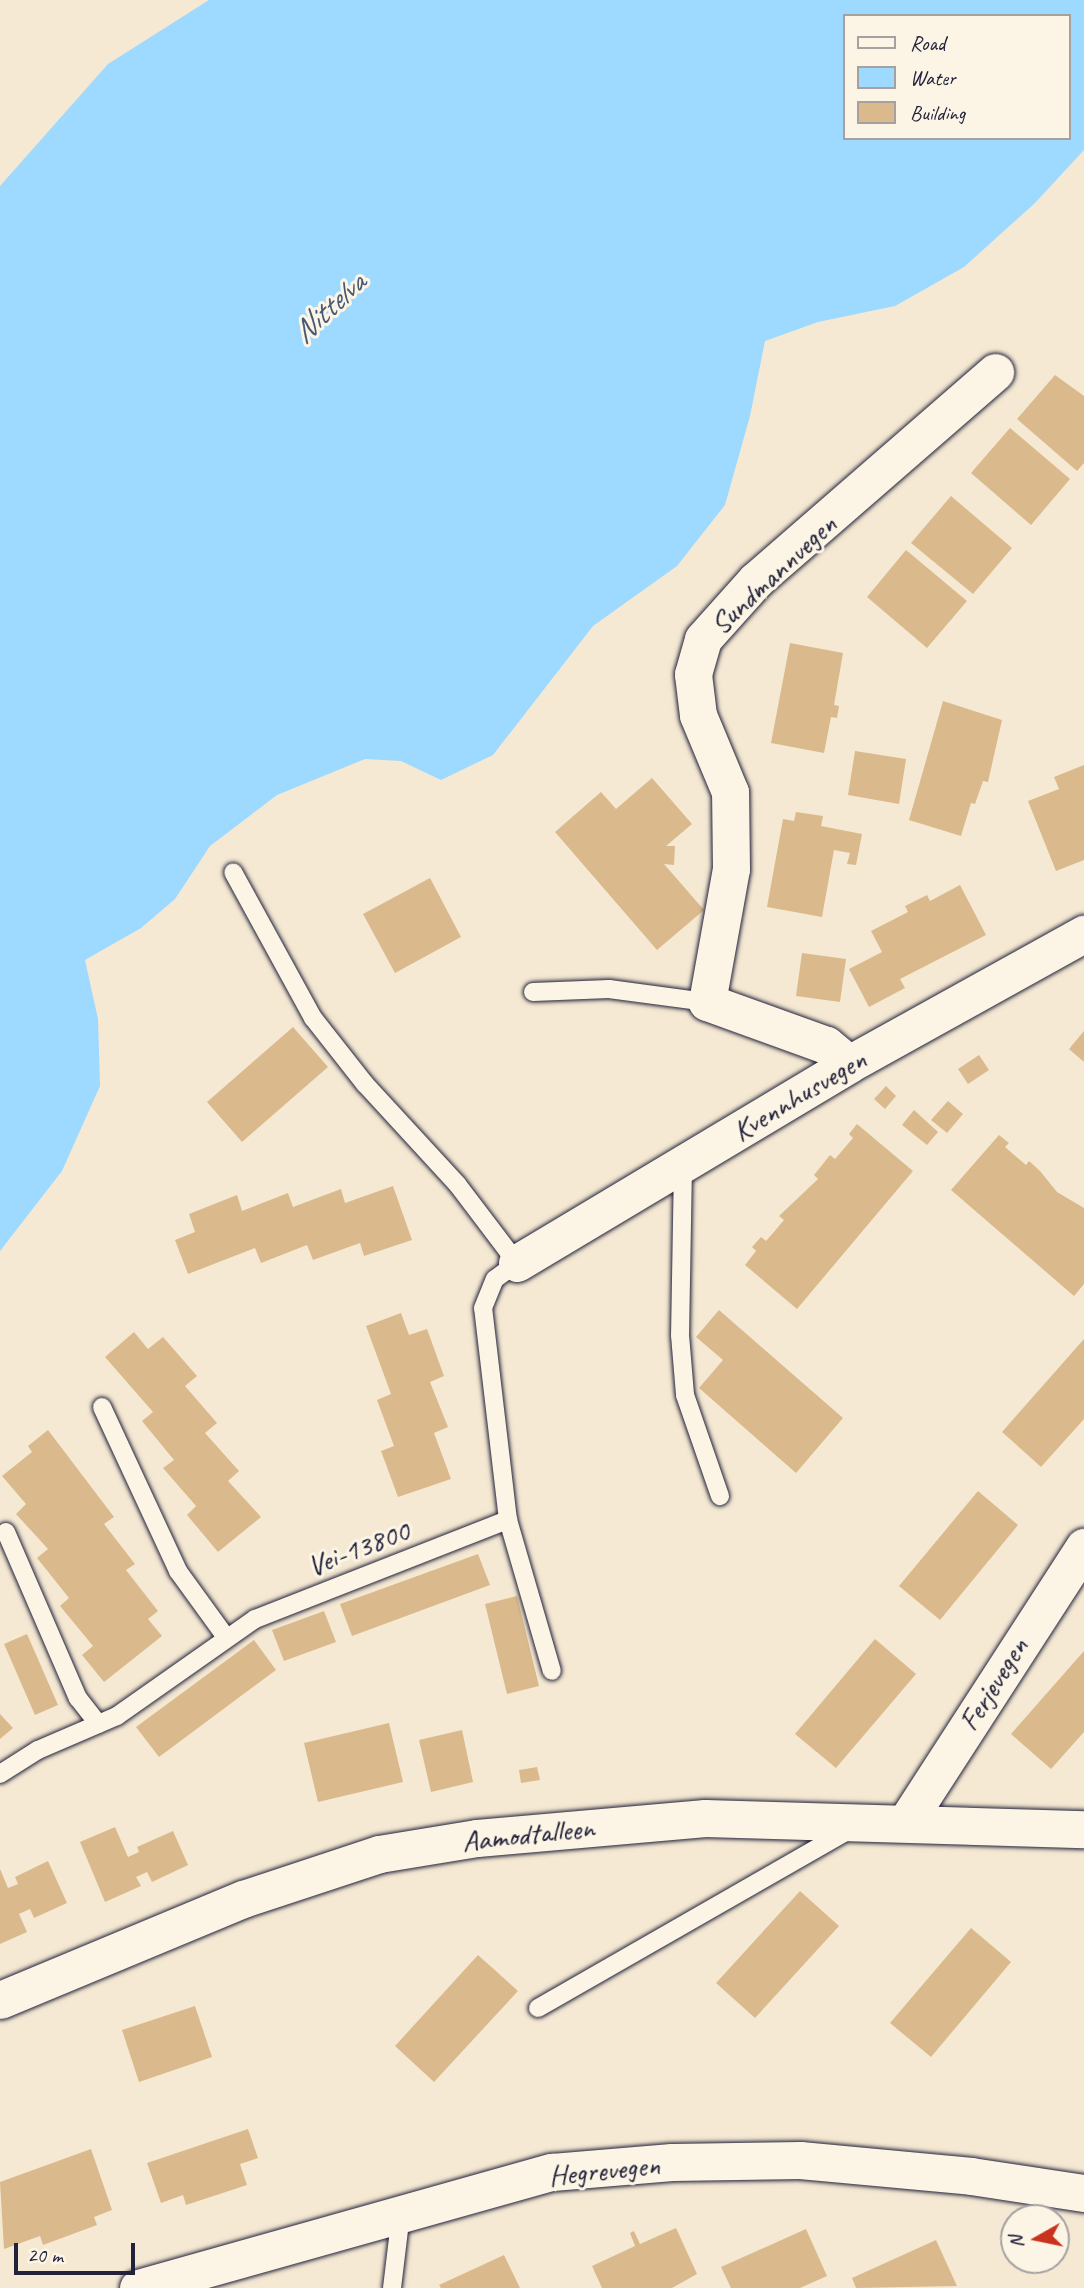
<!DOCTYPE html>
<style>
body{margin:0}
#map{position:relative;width:1084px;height:2288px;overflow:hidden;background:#f5e9d3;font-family:Caveat,sans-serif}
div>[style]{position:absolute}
.water>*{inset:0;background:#9ed9ff}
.building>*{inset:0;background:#daba8d}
.roads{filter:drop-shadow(0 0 2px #22223b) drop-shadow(0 0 2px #22223b)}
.lane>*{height:18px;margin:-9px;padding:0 9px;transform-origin:9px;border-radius:9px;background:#fcf5e5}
.street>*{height:37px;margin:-18.5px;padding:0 18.5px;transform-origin:18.5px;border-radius:18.5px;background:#fcf5e5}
span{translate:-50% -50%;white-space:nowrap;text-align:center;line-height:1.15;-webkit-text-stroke:6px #fcf5e5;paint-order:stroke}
.street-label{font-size:30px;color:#22223b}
.water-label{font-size:32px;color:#475976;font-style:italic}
.legend{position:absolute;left:843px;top:14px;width:228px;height:126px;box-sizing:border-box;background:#fcf5e5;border:2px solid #a5a1a1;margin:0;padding:9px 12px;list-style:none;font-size:21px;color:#22223b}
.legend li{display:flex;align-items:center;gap:14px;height:35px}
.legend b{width:35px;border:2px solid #a5a1a1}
.north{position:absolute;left:1000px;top:2204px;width:70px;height:70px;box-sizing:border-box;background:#fcf5e5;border:2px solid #a5a1a1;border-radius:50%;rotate:261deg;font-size:19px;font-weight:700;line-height:28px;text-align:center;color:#22223b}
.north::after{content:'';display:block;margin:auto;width:24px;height:32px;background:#c8321e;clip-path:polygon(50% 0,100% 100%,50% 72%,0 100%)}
.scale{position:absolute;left:14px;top:2243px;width:121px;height:32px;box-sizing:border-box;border:4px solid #22223b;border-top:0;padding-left:9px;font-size:21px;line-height:24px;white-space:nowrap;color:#22223b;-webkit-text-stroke:5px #fcf5e5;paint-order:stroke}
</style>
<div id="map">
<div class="water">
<div style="clip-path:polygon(evenodd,209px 0,1084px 0,1084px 150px,1035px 203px,964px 267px,895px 306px,818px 322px,765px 341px,750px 416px,725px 505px,677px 566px,593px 626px,493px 755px,441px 780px,401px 761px,365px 759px,277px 795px,210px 846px,175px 899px,141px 928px,85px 960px,98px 1019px,100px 1086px,62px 1171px,0 1251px,0 186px,108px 64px,209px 0,844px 16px,1068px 16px,1068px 138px,844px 138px,844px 16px)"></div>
</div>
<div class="building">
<div style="clip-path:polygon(1055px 375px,1084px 396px,1084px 463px,1077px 471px,1017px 419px)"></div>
<div style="clip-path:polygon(1010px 428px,1070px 479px,1031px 525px,971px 473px)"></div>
<div style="clip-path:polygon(951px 496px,1012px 548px,973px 594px,911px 543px)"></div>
<div style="clip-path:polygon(906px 550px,967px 601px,927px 648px,867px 597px)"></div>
<div style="clip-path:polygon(790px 643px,843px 653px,834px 705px,839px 706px,837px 718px,831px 717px,824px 753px,771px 743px)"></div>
<div style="clip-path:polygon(943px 701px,1002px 720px,988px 782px,983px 781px,975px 804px,971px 803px,961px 836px,909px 820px)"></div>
<div style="clip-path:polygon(855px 751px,906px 759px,899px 804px,848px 795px)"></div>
<div style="clip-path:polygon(1084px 765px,1084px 860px,1056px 871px,1028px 801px,1059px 789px,1054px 777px)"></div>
<div style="clip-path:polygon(652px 778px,692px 824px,666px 846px,675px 846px,674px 865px,664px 864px,704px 910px,657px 950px,555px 832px,601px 792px,616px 809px)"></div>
<div style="clip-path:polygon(796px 812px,823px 816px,821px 826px,862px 834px,856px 865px,847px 864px,850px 853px,834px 850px,822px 917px,767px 907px,783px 819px,794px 821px)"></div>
<div style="clip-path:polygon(430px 878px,461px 937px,395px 973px,363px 914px)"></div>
<div style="clip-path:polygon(960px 885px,986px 935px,900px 979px,905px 988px,869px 1007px,849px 969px,882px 952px,871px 931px,908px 912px,905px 906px,927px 895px,930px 901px)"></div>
<div style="clip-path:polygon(802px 953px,846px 959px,840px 1002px,796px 996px)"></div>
<div style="clip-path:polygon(293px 1027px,328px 1067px,242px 1142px,207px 1102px)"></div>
<div style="clip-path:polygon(1084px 1031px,1084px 1062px,1069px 1049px)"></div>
<div style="clip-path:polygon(979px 1055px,989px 1070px,968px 1084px,958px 1069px)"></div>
<div style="clip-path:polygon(886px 1086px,896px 1096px,885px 1109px,874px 1099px)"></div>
<div style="clip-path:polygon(948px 1101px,963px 1114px,947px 1133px,931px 1120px)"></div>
<div style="clip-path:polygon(914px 1110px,938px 1132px,927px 1145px,902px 1125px)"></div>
<div style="clip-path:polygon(857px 1124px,913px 1171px,797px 1309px,745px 1265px,756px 1251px,752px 1247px,761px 1237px,766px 1241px,773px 1233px,784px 1220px,779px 1216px,818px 1179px,814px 1175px,830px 1155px,835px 1159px,853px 1138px,849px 1134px)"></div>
<div style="clip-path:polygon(999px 1135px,1009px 1143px,1005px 1147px,1026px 1165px,1029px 1161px,1040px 1171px,1057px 1192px,1084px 1208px,1084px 1284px,1074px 1296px,951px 1190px)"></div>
<div style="clip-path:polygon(393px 1186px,412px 1240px,364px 1256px,360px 1243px,313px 1260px,307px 1245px,261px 1263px,255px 1248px,188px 1274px,175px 1240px,195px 1232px,189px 1214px,237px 1195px,242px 1211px,288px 1193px,293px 1207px,341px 1189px,345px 1203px)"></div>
<div style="clip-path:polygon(719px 1310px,843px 1418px,796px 1473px,699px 1388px,723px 1360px,696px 1337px)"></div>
<div style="clip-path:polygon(401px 1313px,409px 1335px,427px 1329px,444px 1376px,430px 1382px,448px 1427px,434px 1433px,451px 1479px,398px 1497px,381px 1451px,394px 1446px,377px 1400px,391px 1394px,366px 1326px)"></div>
<div style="clip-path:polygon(134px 1332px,148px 1349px,163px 1337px,197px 1376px,185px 1386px,217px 1423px,205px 1433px,239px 1471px,228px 1481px,261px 1517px,218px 1552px,187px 1515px,196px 1506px,163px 1468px,174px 1460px,142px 1421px,153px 1412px,105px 1357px)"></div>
<div style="clip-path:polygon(1084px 1339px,1084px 1419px,1041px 1467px,1002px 1432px)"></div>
<div style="clip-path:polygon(48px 1430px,114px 1517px,104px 1524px,135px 1564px,126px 1570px,158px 1611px,148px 1619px,162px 1636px,104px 1682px,82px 1655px,93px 1646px,60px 1606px,69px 1598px,37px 1558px,48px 1549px,16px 1514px,26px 1504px,2px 1476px,32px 1452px,28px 1446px)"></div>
<div style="clip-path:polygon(978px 1491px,1018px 1525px,940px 1620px,899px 1586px)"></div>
<div style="clip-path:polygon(478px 1554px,490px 1585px,352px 1636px,340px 1604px)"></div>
<div style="clip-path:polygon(517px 1596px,539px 1686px,507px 1694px,485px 1604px)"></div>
<div style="clip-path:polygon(324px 1611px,336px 1642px,284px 1661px,272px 1630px)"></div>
<div style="clip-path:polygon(27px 1634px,58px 1705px,35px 1715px,4px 1644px)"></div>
<div style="clip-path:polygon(875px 1639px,916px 1674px,836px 1768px,795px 1734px)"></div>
<div style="clip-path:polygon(254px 1640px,276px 1670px,159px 1757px,136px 1727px)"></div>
<div style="clip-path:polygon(1084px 1651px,1084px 1732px,1051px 1769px,1011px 1734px)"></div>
<div style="clip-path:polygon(0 1714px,13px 1728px,0 1739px)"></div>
<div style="clip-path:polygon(389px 1723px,403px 1782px,318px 1802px,304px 1743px)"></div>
<div style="clip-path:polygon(462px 1730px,473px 1782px,431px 1792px,419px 1740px)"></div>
<div style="clip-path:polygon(537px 1767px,540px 1780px,521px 1783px,519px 1770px)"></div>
<div style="clip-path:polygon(115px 1827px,128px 1857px,139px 1852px,137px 1847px,173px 1831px,188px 1865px,152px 1882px,147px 1872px,136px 1877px,141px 1886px,105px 1902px,80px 1842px)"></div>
<div style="clip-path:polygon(48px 1861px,67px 1903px,34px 1918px,30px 1909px,19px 1914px,27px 1932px,0 1944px,0 1869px,8px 1888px,18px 1884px,15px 1877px)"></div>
<div style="clip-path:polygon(800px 1891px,839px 1926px,755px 2018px,716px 1983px)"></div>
<div style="clip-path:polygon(971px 1928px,1011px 1962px,931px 2057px,890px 2023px)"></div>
<div style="clip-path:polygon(478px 1955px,518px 1991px,434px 2082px,395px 2046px)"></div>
<div style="clip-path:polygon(195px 2006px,212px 2057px,139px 2082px,122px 2030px)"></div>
<div style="clip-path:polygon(248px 2129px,258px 2158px,240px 2164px,247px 2185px,186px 2205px,183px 2195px,161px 2203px,147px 2163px)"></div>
<div style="clip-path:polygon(91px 2149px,112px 2210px,94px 2217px,97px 2225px,43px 2245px,40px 2236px,4px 2249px,0 2182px)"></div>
<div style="clip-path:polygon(676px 2228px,697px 2274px,672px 2288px,602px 2288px,592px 2266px,635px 2246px,630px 2233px,634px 2231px,640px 2244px)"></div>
<div style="clip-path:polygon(806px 2229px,827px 2276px,800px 2288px,731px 2288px,721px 2267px)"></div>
<div style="clip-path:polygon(936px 2240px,957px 2286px,856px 2288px,852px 2278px)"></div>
<div style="clip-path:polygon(504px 2255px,520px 2288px,441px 2288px,439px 2285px)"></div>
</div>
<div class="roads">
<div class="lane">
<div style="left:533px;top:992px;width:76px;rotate:-2.3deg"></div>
<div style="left:609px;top:989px;width:99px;rotate:7.6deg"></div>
<div style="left:683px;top:1165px;width:170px;rotate:91deg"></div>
<div style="left:680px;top:1335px;width:60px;rotate:85.2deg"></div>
<div style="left:685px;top:1395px;width:107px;rotate:70.9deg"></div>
<div style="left:102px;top:1407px;width:181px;rotate:65.1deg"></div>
<div style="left:178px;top:1571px;width:80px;rotate:54.1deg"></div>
<div style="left:508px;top:1520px;width:157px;rotate:73.8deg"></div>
<div style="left:6px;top:1532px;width:181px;rotate:66.6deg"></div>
<div style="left:78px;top:1698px;width:33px;rotate:52deg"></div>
<div style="left:0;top:1774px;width:45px;rotate:-32.3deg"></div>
<div style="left:38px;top:1750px;width:86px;rotate:-23.3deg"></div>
<div style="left:117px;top:1716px;width:169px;rotate:-35.1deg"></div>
<div style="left:255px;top:1619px;width:272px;rotate:-21.4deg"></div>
<div style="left:508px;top:1520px;width:213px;rotate:-96.7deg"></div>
<div style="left:483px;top:1308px;width:31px;rotate:-68deg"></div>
<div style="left:495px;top:1279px;width:27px;rotate:-36deg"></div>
<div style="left:517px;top:1263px;width:99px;rotate:-127.2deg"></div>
<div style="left:457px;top:1184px;width:136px;rotate:-132.6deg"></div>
<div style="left:365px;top:1084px;width:84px;rotate:-128.2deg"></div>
<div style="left:313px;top:1018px;width:166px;rotate:-118.7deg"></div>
<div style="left:538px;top:2008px;width:361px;rotate:-29.8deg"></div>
<div style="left:392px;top:2288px;width:75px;rotate:-83.1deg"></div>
</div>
<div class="street">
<div style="left:849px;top:1064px;width:30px;rotate:-140deg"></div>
<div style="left:826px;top:1045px;width:127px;rotate:-160.1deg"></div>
<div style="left:707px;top:1002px;width:135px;rotate:-79.8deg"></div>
<div style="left:731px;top:869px;width:77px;rotate:-90.7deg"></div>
<div style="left:730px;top:792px;width:83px;rotate:-112.6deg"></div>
<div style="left:698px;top:715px;width:41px;rotate:-97deg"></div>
<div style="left:693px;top:674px;width:36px;rotate:-74deg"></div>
<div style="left:703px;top:639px;width:79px;rotate:-48.1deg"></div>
<div style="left:756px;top:580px;width:317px;rotate:-41deg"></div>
<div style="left:517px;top:1263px;width:387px;rotate:-30.9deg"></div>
<div style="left:849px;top:1064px;width:269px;rotate:-29deg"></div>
<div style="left:906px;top:1822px;width:328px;rotate:-57.1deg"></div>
<div style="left:0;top:2000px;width:263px;rotate:-22.6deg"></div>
<div style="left:243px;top:1899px;width:143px;rotate:-18.3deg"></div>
<div style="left:379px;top:1854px;width:99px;rotate:-9.3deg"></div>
<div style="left:477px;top:1838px;width:229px;rotate:-5deg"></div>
<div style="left:705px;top:1818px;width:379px;rotate:1.7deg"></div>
<div style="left:138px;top:2288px;width:430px;rotate:-15.7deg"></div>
<div style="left:552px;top:2172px;width:120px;rotate:-4.8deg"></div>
<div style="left:672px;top:2162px;width:128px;rotate:-0.9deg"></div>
<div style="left:800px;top:2160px;width:172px;rotate:5.3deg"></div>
<div style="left:971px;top:2176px;width:114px;rotate:8.6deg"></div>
</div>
</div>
<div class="street-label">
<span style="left:773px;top:574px;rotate:-43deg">Sundmannvegen</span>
<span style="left:799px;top:1095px;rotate:-31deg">Kvennhusvegen</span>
<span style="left:358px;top:1548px;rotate:-21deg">Vei-13800</span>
<span style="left:993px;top:1684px;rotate:-58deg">Ferjevegen</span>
<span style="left:528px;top:1834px;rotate:-6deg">Aamodtalleen</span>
<span style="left:604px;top:2170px;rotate:-6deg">Hegrevegen</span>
</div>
<div class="water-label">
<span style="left:329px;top:308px;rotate:-43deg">Nittelva</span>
</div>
<ul class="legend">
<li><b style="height:9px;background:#fcf5e5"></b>Road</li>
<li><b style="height:19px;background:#9ed9ff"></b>Water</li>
<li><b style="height:19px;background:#daba8d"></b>Building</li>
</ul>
<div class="north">N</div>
<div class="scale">20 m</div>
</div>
